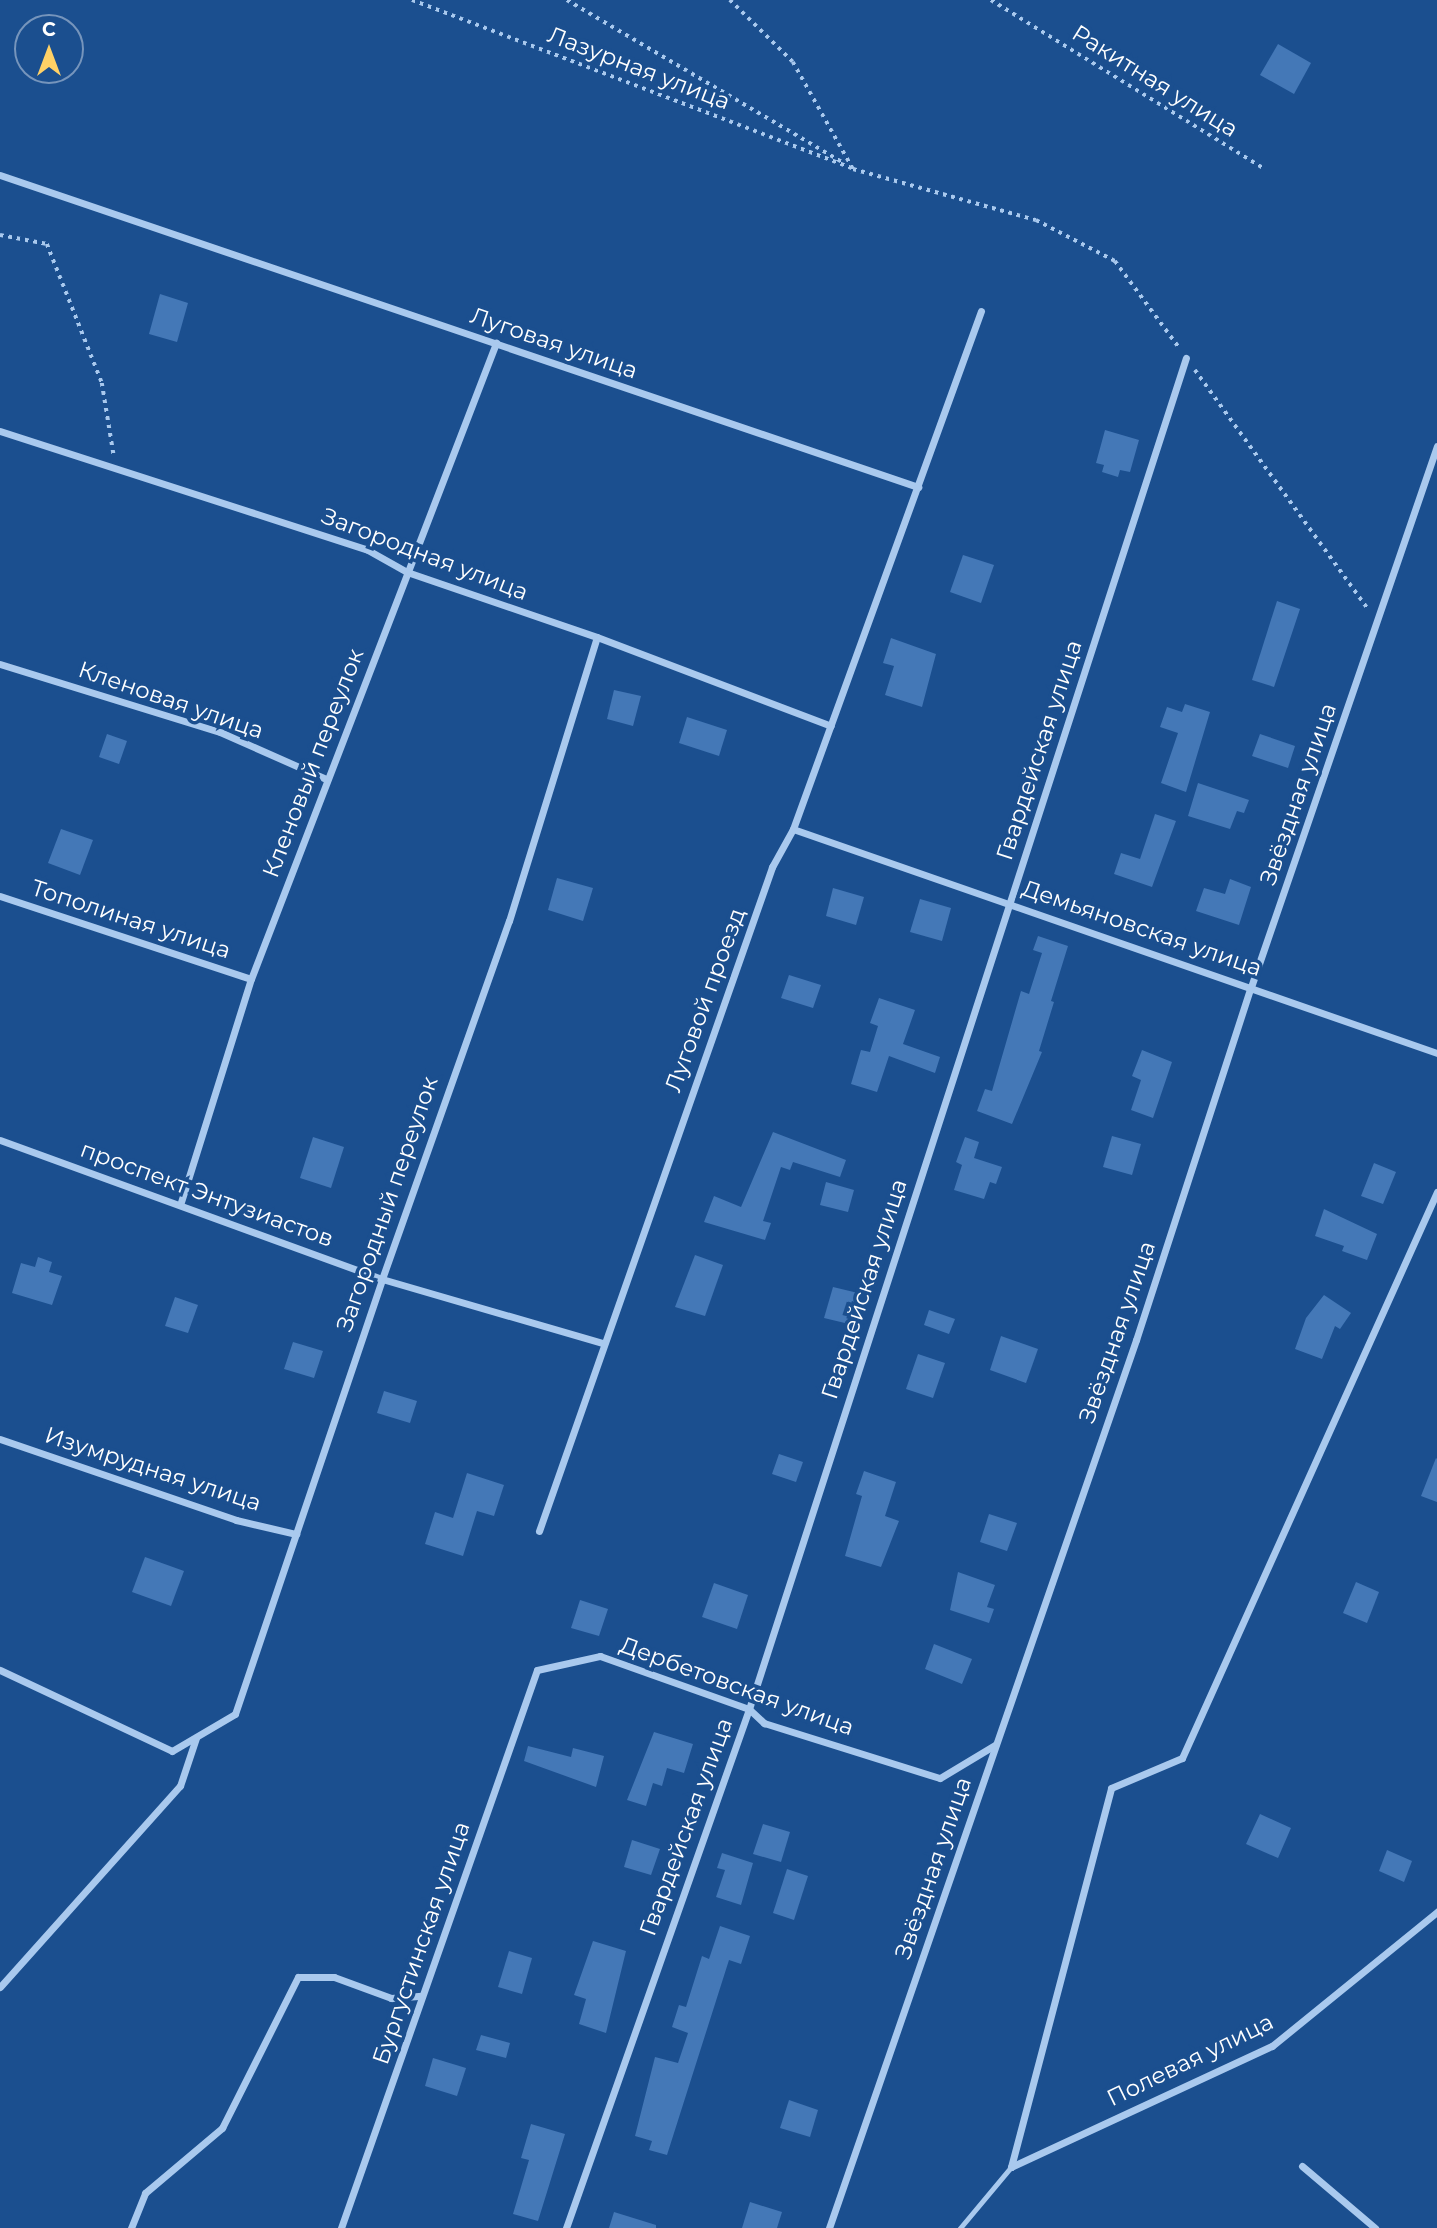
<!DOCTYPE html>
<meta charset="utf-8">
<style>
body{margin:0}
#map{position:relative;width:1437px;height:2228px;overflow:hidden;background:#1b4f8f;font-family:Montserrat,sans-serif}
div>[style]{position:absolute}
.building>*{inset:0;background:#4478b7}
.path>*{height:3.5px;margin-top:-1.75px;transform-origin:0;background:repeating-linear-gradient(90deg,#a9c9ee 0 3.5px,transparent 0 8.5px)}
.lane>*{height:5px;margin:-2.5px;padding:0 2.5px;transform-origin:2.5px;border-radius:2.5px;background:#a9c9ee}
.street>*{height:7px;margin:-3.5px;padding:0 3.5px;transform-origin:3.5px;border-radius:3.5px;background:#a9c9ee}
span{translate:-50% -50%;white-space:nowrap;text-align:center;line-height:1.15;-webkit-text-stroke:7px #1b4f8f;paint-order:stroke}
.street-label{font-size:23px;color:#fff}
.north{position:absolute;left:14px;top:14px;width:70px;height:70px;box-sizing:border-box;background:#1b4f8f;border:2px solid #7695bc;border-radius:50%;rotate:0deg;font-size:19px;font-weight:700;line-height:28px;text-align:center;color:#fff}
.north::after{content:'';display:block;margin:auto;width:24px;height:32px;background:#ffd166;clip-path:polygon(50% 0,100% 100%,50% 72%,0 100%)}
</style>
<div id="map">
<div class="building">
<div style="clip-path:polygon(1278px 44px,1311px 63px,1294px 94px,1260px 75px)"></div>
<div style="clip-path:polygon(160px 294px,188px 303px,177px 342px,149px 334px)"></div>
<div style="clip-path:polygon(1105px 430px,1139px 440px,1130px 472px,1120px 470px,1118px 477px,1102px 472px,1104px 465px,1096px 463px)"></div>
<div style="clip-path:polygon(963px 555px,994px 565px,981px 603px,950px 592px)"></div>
<div style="clip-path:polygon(1277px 601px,1300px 609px,1274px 687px,1252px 680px)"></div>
<div style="clip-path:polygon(891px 638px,936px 654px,922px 707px,885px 695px,894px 666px,883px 663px)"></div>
<div style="clip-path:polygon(614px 690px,641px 696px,633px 726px,607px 719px)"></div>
<div style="clip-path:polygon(1185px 704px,1210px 712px,1186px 792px,1161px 783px,1178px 733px,1160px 727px,1167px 707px,1182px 712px)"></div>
<div style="clip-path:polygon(687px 717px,727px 730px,719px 756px,679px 743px)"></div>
<div style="clip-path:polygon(107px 734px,127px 741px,119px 764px,99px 757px)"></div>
<div style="clip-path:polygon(1260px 734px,1295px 746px,1288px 768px,1252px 756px)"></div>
<div style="clip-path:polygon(1198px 783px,1249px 800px,1244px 813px,1237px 811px,1230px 829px,1188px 816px)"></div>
<div style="clip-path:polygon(1155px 814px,1176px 821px,1152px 887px,1114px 874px,1121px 853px,1140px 859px)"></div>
<div style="clip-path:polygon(61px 829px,93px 840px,80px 875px,48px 863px)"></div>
<div style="clip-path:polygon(557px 878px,593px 888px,583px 921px,548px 910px)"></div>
<div style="clip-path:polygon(1230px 879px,1251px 887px,1239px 925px,1196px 911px,1204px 888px,1225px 894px)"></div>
<div style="clip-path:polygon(833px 888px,864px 897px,856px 925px,826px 916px)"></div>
<div style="clip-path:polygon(920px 899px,951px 908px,942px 941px,910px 932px)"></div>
<div style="clip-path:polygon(1038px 936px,1068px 946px,1051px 1001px,1054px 1002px,1039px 1051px,1042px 1052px,1012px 1124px,977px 1111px,985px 1089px,992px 1091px,1021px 991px,1029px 994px,1042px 953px,1033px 950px)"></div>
<div style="clip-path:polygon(789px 975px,821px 985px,813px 1008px,781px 998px)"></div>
<div style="clip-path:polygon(879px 998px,915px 1010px,903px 1044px,940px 1057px,935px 1073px,889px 1056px,877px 1092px,851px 1084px,861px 1050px,870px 1052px,878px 1026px,870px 1023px)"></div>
<div style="clip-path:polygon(1142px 1050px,1172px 1062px,1153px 1118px,1131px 1110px,1141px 1080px,1132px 1076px)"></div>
<div style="clip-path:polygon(773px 1132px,846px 1160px,840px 1177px,793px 1162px,790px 1170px,781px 1167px,763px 1221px,771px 1223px,765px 1240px,704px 1222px,714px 1196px,741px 1207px)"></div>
<div style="clip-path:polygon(1112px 1136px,1141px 1144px,1132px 1175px,1103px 1167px)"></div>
<div style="clip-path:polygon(313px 1137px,344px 1147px,331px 1188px,300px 1178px)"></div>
<div style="clip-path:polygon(965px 1137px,979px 1142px,974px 1158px,1002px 1167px,996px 1184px,990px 1182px,984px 1199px,954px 1190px,962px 1165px,956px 1162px)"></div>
<div style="clip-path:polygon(1374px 1163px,1396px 1172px,1383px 1204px,1361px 1196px)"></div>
<div style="clip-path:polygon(826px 1182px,854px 1190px,848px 1212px,820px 1205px)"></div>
<div style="clip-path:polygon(1324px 1209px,1377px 1234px,1367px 1260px,1342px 1251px,1344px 1246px,1315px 1236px)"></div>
<div style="clip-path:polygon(695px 1255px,723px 1265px,705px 1316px,675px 1307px)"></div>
<div style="clip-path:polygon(38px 1257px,52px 1262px,49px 1272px,62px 1276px,52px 1305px,12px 1293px,21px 1263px,35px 1267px)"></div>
<div style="clip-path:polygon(833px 1287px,858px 1293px,849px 1324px,824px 1318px)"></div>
<div style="clip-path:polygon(1324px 1295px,1351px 1313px,1340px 1329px,1335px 1326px,1322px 1359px,1295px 1349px,1306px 1318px)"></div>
<div style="clip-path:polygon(175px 1297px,198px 1305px,188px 1333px,165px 1326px)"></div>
<div style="clip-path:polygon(929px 1310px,955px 1319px,949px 1334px,924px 1325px)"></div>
<div style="clip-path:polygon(1001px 1336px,1038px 1349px,1026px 1383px,990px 1370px)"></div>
<div style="clip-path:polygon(293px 1342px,323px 1351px,314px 1378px,284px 1369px)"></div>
<div style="clip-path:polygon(918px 1354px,945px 1363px,933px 1398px,906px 1389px)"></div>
<div style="clip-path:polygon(384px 1391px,417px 1401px,410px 1423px,377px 1413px)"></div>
<div style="clip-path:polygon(779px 1454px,803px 1462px,796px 1482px,772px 1474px)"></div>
<div style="clip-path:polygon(1436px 1458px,1437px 1459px,1437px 1502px,1421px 1496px)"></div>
<div style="clip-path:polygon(864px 1471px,896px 1482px,885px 1516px,899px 1521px,881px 1567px,845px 1556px,862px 1496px,856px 1494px)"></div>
<div style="clip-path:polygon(467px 1473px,504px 1485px,494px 1516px,477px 1511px,463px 1556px,425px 1544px,435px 1512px,453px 1518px)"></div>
<div style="clip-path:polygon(989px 1514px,1017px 1523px,1007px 1551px,980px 1542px)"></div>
<div style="clip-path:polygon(145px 1557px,184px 1571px,171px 1606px,132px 1592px)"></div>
<div style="clip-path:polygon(958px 1572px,995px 1585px,987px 1607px,994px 1609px,989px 1623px,950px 1610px)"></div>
<div style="clip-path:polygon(1356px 1582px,1379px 1592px,1367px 1623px,1343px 1613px)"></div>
<div style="clip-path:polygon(714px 1583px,748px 1595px,737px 1629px,702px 1617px)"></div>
<div style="clip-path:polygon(580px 1600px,608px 1609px,599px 1636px,571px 1628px)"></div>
<div style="clip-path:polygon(934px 1644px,972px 1659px,962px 1684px,925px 1669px)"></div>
<div style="clip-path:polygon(654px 1732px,693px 1744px,684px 1773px,667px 1768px,662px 1786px,653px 1783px,646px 1806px,627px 1800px)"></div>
<div style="clip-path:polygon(528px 1746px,571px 1757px,573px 1748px,604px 1756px,596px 1787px,524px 1761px)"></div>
<div style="clip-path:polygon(1260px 1814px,1291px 1828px,1278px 1858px,1246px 1844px)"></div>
<div style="clip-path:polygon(763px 1824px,790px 1832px,781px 1862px,753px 1854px)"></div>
<div style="clip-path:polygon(632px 1840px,660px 1849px,651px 1875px,624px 1867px)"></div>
<div style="clip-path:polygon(1387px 1850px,1412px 1861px,1404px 1882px,1379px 1871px)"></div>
<div style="clip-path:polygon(722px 1853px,753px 1863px,741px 1905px,716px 1897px,725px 1870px,717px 1868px)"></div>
<div style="clip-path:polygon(787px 1869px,808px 1876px,794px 1920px,773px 1913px)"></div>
<div style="clip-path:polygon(720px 1926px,750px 1936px,741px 1964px,729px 1960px,667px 2155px,649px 2150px,652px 2141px,635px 2136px,655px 2057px,678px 2063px,688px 2033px,672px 2027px,679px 2005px,686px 2007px,702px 1956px,709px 1959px)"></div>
<div style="clip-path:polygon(593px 1941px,626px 1951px,606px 2033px,579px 2024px,586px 1999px,574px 1995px)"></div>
<div style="clip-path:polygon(509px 1951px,532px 1958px,522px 1994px,498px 1987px)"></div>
<div style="clip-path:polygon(481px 2035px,510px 2043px,506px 2058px,476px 2050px)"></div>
<div style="clip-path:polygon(433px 2058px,466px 2068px,457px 2096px,425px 2086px)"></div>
<div style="clip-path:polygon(789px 2100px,818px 2110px,810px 2137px,780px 2128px)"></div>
<div style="clip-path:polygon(531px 2124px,565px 2134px,538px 2221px,513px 2214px,529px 2160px,521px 2158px)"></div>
<div style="clip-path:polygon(750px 2202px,782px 2212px,777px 2228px,742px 2228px)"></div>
<div style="clip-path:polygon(614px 2212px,656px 2225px,656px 2228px,609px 2228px)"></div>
</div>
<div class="path">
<div style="left:412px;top:0;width:471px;rotate:20.9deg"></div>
<div style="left:567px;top:0;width:319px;rotate:30.5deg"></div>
<div style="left:730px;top:0;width:88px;rotate:44.5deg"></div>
<div style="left:793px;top:62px;width:123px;rotate:60.7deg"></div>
<div style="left:853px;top:169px;width:190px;rotate:15.6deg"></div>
<div style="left:1036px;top:220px;width:89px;rotate:27.4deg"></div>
<div style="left:1115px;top:261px;width:109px;rotate:53.5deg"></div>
<div style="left:991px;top:0;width:322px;rotate:31.7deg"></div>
<div style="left:0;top:235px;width:48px;rotate:10.8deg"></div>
<div style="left:47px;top:244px;width:149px;rotate:68.4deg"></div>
<div style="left:102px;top:383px;width:74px;rotate:80.7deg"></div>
<div style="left:1195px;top:370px;width:296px;rotate:54.1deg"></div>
</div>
<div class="lane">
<div style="left:960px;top:2228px;width:80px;rotate:-50.1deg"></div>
</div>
<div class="street">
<div style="left:0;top:175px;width:970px;rotate:18.77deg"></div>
<div style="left:0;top:431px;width:385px;rotate:17.9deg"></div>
<div style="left:366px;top:549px;width:47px;rotate:29.3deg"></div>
<div style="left:407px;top:572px;width:201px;rotate:18.9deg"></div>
<div style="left:597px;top:637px;width:250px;rotate:20.8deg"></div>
<div style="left:0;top:664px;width:230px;rotate:17.2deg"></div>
<div style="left:220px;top:732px;width:116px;rotate:23.9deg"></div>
<div style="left:793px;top:829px;width:682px;rotate:19.18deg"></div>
<div style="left:0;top:896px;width:264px;rotate:18.3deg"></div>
<div style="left:0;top:1140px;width:407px;rotate:20deg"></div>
<div style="left:382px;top:1279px;width:230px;rotate:16.2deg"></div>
<div style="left:181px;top:1202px;width:234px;rotate:-72.6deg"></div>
<div style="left:251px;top:979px;width:682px;rotate:-68.93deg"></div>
<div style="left:0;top:1439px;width:250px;rotate:18.9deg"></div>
<div style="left:236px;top:1520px;width:62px;rotate:13.1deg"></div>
<div style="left:539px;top:1531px;width:704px;rotate:-70.66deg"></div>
<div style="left:772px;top:867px;width:43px;rotate:-61.1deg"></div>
<div style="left:793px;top:829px;width:551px;rotate:-70.05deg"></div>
<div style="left:0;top:1670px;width:190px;rotate:25.2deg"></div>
<div style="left:172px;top:1751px;width:73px;rotate:-30.4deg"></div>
<div style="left:235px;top:1714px;width:459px;rotate:-71.3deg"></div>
<div style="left:382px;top:1279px;width:380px;rotate:-70.5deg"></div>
<div style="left:509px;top:921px;width:297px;rotate:-72.8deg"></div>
<div style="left:0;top:1987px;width:270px;rotate:-48.2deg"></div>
<div style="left:180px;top:1786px;width:51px;rotate:-71.6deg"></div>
<div style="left:1302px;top:2166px;width:96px;rotate:40.3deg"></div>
<div style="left:1011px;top:2167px;width:392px;rotate:-75.2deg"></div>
<div style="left:1111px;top:1788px;width:77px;rotate:-22.9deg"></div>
<div style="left:1182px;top:1758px;width:621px;rotate:-65.75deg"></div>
<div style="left:1011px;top:2167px;width:288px;rotate:-24.9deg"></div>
<div style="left:1272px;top:2046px;width:213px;rotate:-39.1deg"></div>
<div style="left:131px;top:2228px;width:38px;rotate:-68deg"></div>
<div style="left:145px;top:2193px;width:101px;rotate:-40.2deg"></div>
<div style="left:222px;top:2128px;width:169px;rotate:-63.3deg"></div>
<div style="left:298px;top:1977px;width:36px"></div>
<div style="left:334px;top:1977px;width:61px;rotate:20.2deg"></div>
<div style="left:391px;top:1998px;width:31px;rotate:-4deg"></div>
<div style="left:341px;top:2228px;width:591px;rotate:-70.65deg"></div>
<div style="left:537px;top:1670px;width:65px;rotate:-12.5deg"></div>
<div style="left:600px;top:1656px;width:158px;rotate:19.6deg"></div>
<div style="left:749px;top:1709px;width:21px;rotate:43deg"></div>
<div style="left:764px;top:1723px;width:184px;rotate:17.4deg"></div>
<div style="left:940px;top:1778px;width:64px;rotate:-31deg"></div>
<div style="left:566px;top:2228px;width:550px;rotate:-70.58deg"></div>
<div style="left:749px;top:1709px;width:1420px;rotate:-72.08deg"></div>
<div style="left:829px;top:2228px;width:940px;rotate:-70.93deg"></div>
<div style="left:1136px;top:1340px;width:371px;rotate:-72deg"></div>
<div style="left:1251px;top:987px;width:572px;rotate:-71.03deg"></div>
</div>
<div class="street-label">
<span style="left:639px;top:68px;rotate:21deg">Лазурная улица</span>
<span style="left:1155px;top:81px;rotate:32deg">Ракитная улица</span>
<span style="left:554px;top:343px;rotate:19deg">Луговая улица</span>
<span style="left:425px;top:554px;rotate:21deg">Загородная улица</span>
<span style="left:171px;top:700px;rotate:19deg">Кленовая улица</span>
<span style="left:1039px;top:750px;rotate:-72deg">Гвардейская улица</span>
<span style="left:313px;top:763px;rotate:-69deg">Кленовый переулок</span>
<span style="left:1298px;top:794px;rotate:-71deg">Звёздная улица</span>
<span style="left:131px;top:919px;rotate:18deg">Тополиная улица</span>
<span style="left:1142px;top:928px;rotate:19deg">Демьяновская улица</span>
<span style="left:705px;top:1000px;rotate:-70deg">Луговой проезд</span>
<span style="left:207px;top:1194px;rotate:20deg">проспект Энтузиастов</span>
<span style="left:387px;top:1204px;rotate:-71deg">Загородный переулок</span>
<span style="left:864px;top:1289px;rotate:-72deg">Гвардейская улица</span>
<span style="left:1117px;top:1332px;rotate:-71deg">Звёздная улица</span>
<span style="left:153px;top:1469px;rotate:18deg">Изумрудная улица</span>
<span style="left:737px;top:1686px;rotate:20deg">Дербетовская улица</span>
<span style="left:686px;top:1827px;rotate:-70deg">Гвардейская улица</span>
<span style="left:933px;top:1868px;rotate:-71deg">Звёздная улица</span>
<span style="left:421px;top:1943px;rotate:-71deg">Бургустинская улица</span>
<span style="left:1190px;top:2060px;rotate:-26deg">Полевая улица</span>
</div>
<div class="north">С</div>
</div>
